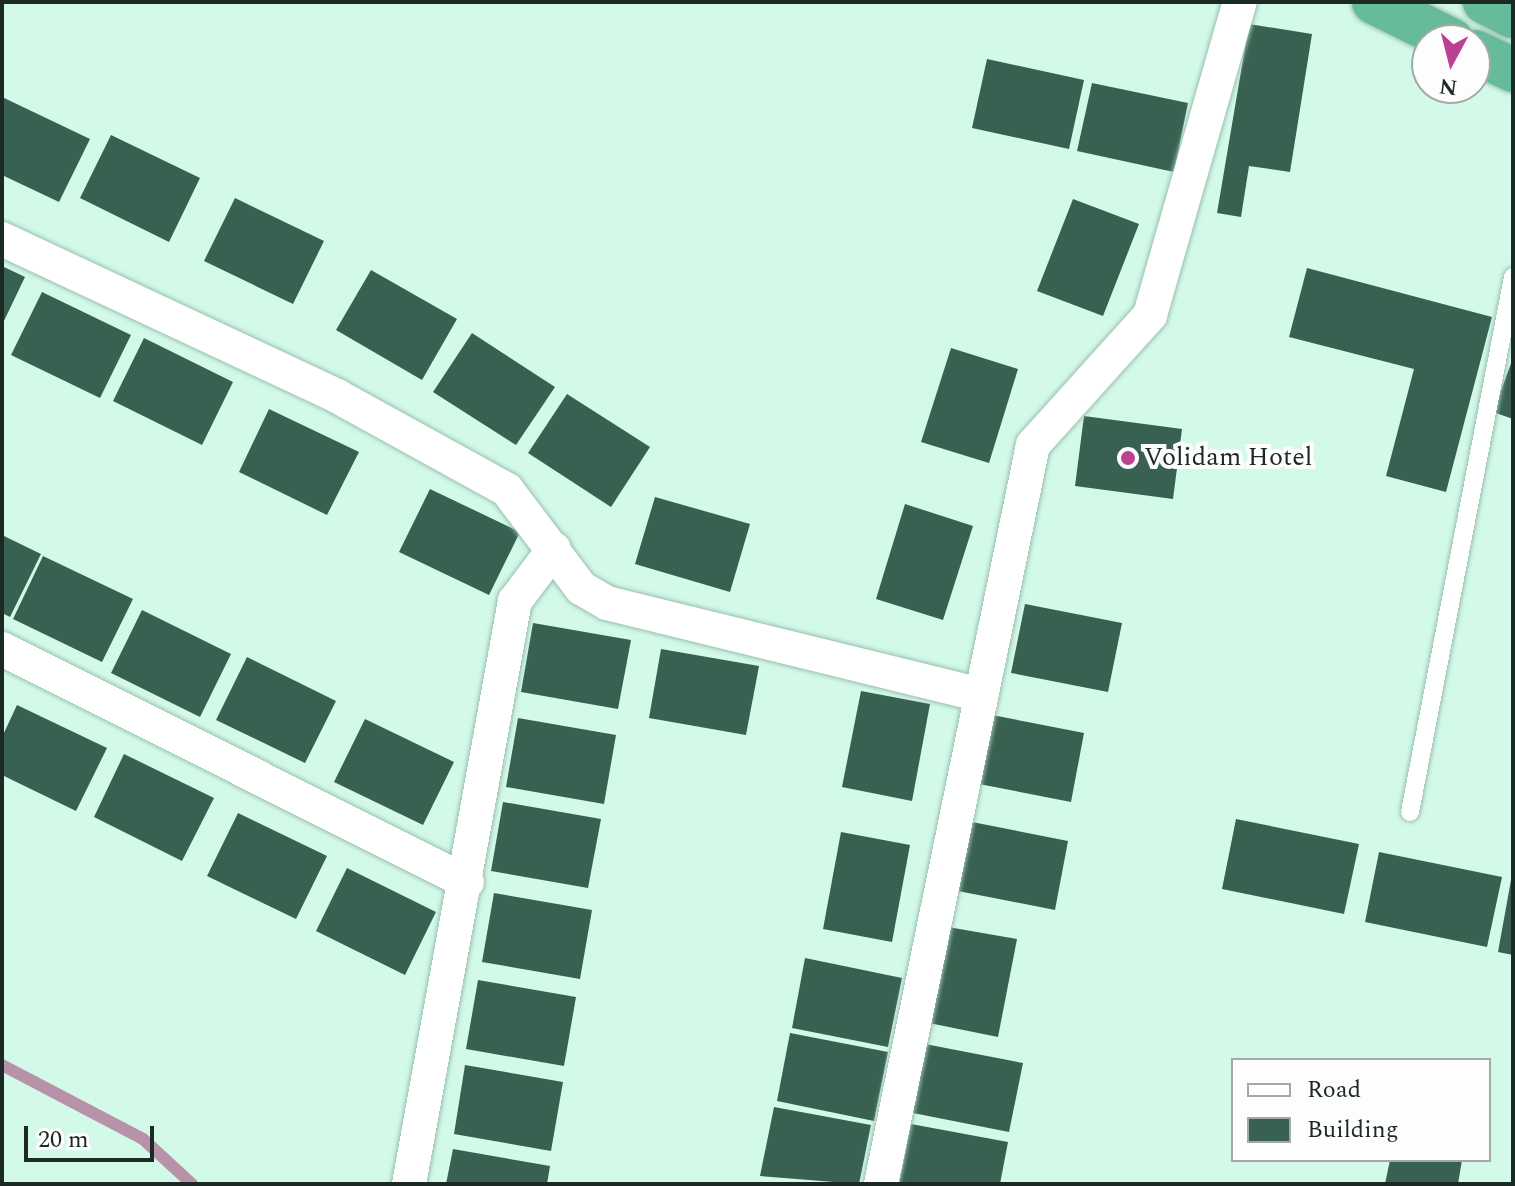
<!DOCTYPE html>
<style>
body{margin:0}
#map{position:relative;width:1515px;height:1186px;overflow:hidden;background:#d3fae9;font-family:Spectral,serif}
div>[style]{position:absolute}
.stream>*{height:12px;margin:-6px;padding:0 6px;transform-origin:6px;border-radius:6px;background:#b792a8}
.building>*{inset:0;background:#396151}
.roads{filter:drop-shadow(0 0 2px #99bfae) drop-shadow(0 0 2px #99bfae)}
.lane>*{height:18px;margin:-9px;padding:0 9px;transform-origin:9px;border-radius:9px;background:#fff}
.street>*{height:34px;margin:-17px;padding:0 17px;transform-origin:17px;border-radius:17px;background:#fff}
.highway>*{height:44px;margin:-22px;padding:0 22px;transform-origin:22px;border-radius:22px;background:#66bb9a}
.dots>*{width:22px;height:22px;translate:-50% -50%;box-sizing:border-box;border:4px solid #fdfdfd;border-radius:50%}
span{translate:-50% -50%;white-space:nowrap;text-align:center;line-height:1.15;-webkit-text-stroke:8px #fdfdfd;paint-order:stroke}
.poi-label{font-size:26px;color:#1b2a24}
.left{translate:0 -50%;text-align:left}
.frame{position:absolute;inset:0;border:4px solid #1b2a24;pointer-events:none}
.legend{position:absolute;left:1231px;top:1058px;width:260px;height:104px;box-sizing:border-box;background:#fdfdfd;border:2px solid #a3a9a6;margin:0;padding:10px 14px;list-style:none;font-size:24px;color:#1b2a24}
.legend li{display:flex;align-items:center;gap:16px;height:40px}
.legend b{width:40px;border:2px solid #a3a9a6}
.north{position:absolute;left:1411px;top:24px;width:80px;height:80px;box-sizing:border-box;background:#fdfdfd;border:2px solid #a3a9a6;border-radius:50%;rotate:187deg;font-size:22px;font-weight:700;line-height:32px;text-align:center;color:#1b2a24}
.north::after{content:'';display:block;margin:auto;width:28px;height:36px;background:#bb4193;clip-path:polygon(50% 0,100% 100%,50% 72%,0 100%)}
.scale{position:absolute;left:24px;top:1126px;width:130px;height:36px;box-sizing:border-box;border:4px solid #1b2a24;border-top:0;padding-left:10px;font-size:24px;line-height:28px;white-space:nowrap;color:#1b2a24;-webkit-text-stroke:6px #fdfdfd;paint-order:stroke}
</style>
<div id="map">
<div class="stream">
<div style="left:2px;top:1065px;width:159px;rotate:27.7deg"></div>
<div style="left:143px;top:1139px;width:67px;rotate:42.6deg"></div>
</div>
<div class="building">
<div style="clip-path:polygon(1249px 24px,1312px 34px,1290px 172px,1249px 166px,1241px 217px,1217px 213px)"></div>
<div style="clip-path:polygon(987px 59px,1084px 80px,1069px 149px,972px 128px)"></div>
<div style="clip-path:polygon(1092px 83px,1188px 103px,1174px 172px,1077px 151px)"></div>
<div style="clip-path:polygon(2px 97px,90px 139px,59px 202px,2px 175px)"></div>
<div style="clip-path:polygon(111px 135px,200px 178px,169px 242px,80px 198px)"></div>
<div style="clip-path:polygon(235px 198px,324px 241px,293px 304px,204px 261px)"></div>
<div style="clip-path:polygon(1073px 199px,1139px 224px,1103px 316px,1037px 291px)"></div>
<div style="clip-path:polygon(2px 266px,25px 277px,2px 325px)"></div>
<div style="clip-path:polygon(1307px 268px,1492px 317px,1446px 492px,1386px 476px,1414px 369px,1289px 337px)"></div>
<div style="clip-path:polygon(371px 270px,457px 319px,422px 380px,336px 330px)"></div>
<div style="clip-path:polygon(42px 292px,131px 335px,100px 398px,11px 355px)"></div>
<div style="clip-path:polygon(472px 333px,555px 387px,516px 445px,433px 392px)"></div>
<div style="clip-path:polygon(144px 338px,233px 382px,202px 445px,113px 401px)"></div>
<div style="clip-path:polygon(951px 348px,1018px 369px,989px 463px,921px 442px)"></div>
<div style="clip-path:polygon(1513px 358px,1513px 419px,1493px 412px)"></div>
<div style="clip-path:polygon(567px 394px,650px 447px,611px 507px,528px 453px)"></div>
<div style="clip-path:polygon(269px 409px,359px 452px,327px 515px,239px 472px)"></div>
<div style="clip-path:polygon(1084px 416px,1182px 429px,1173px 499px,1075px 486px)"></div>
<div style="clip-path:polygon(430px 489px,520px 532px,489px 595px,399px 552px)"></div>
<div style="clip-path:polygon(655px 497px,750px 524px,730px 592px,635px 564px)"></div>
<div style="clip-path:polygon(905px 504px,973px 526px,943px 620px,876px 599px)"></div>
<div style="clip-path:polygon(2px 535px,41px 554px,10px 617px,2px 613px)"></div>
<div style="clip-path:polygon(43px 556px,133px 599px,102px 662px,13px 619px)"></div>
<div style="clip-path:polygon(1025px 604px,1122px 623px,1108px 692px,1011px 673px)"></div>
<div style="clip-path:polygon(142px 610px,231px 654px,200px 717px,111px 673px)"></div>
<div style="clip-path:polygon(533px 623px,631px 640px,618px 709px,521px 692px)"></div>
<div style="clip-path:polygon(661px 649px,759px 666px,746px 735px,649px 718px)"></div>
<div style="clip-path:polygon(247px 657px,336px 701px,305px 763px,216px 720px)"></div>
<div style="clip-path:polygon(861px 691px,930px 704px,912px 801px,842px 787px)"></div>
<div style="clip-path:polygon(17px 705px,107px 748px,76px 811px,2px 775px,2px 737px)"></div>
<div style="clip-path:polygon(987px 714px,1084px 733px,1071px 802px,974px 783px)"></div>
<div style="clip-path:polygon(518px 718px,616px 735px,604px 804px,506px 787px)"></div>
<div style="clip-path:polygon(365px 719px,454px 762px,423px 825px,334px 782px)"></div>
<div style="clip-path:polygon(124px 754px,214px 798px,182px 861px,94px 817px)"></div>
<div style="clip-path:polygon(503px 802px,601px 819px,588px 888px,491px 871px)"></div>
<div style="clip-path:polygon(238px 813px,327px 856px,296px 919px,207px 876px)"></div>
<div style="clip-path:polygon(1236px 819px,1359px 844px,1344px 914px,1222px 889px)"></div>
<div style="clip-path:polygon(972px 822px,1068px 841px,1055px 910px,958px 891px)"></div>
<div style="clip-path:polygon(841px 832px,910px 845px,892px 942px,823px 929px)"></div>
<div style="clip-path:polygon(1379px 852px,1502px 877px,1487px 947px,1365px 922px)"></div>
<div style="clip-path:polygon(347px 868px,436px 912px,405px 975px,316px 931px)"></div>
<div style="clip-path:polygon(1511px 880px,1513px 880px,1513px 955px,1498px 952px)"></div>
<div style="clip-path:polygon(494px 893px,592px 910px,580px 979px,482px 962px)"></div>
<div style="clip-path:polygon(948px 927px,1017px 939px,998px 1037px,929px 1023px)"></div>
<div style="clip-path:polygon(805px 958px,902px 978px,888px 1047px,792px 1028px)"></div>
<div style="clip-path:polygon(478px 980px,576px 997px,564px 1066px,466px 1049px)"></div>
<div style="clip-path:polygon(790px 1033px,888px 1052px,874px 1121px,777px 1101px)"></div>
<div style="clip-path:polygon(925px 1044px,1023px 1063px,1009px 1132px,913px 1113px)"></div>
<div style="clip-path:polygon(465px 1065px,563px 1082px,551px 1151px,454px 1134px)"></div>
<div style="clip-path:polygon(774px 1107px,871px 1125px,859px 1184px,760px 1176px)"></div>
<div style="clip-path:polygon(911px 1124px,1008px 1142px,1000px 1184px,899px 1184px)"></div>
<div style="clip-path:polygon(453px 1149px,550px 1166px,547px 1184px,446px 1184px)"></div>
<div style="clip-path:polygon(1390px 1160px,1462px 1160px,1458px 1184px,1385px 1184px)"></div>
</div>
<div class="roads">
<div class="lane">
<div style="left:1410px;top:812px;width:545px;rotate:-79.1deg"></div>
</div>
<div class="street">
<div style="left:2px;top:239px;width:370px;rotate:25.1deg"></div>
<div style="left:337px;top:396px;width:194px;rotate:28.9deg"></div>
<div style="left:507px;top:490px;width:123px;rotate:52.9deg"></div>
<div style="left:581px;top:588px;width:30px;rotate:30deg"></div>
<div style="left:607px;top:603px;width:381px;rotate:13.8deg"></div>
<div style="left:2px;top:649px;width:520px;rotate:26.61deg"></div>
<div style="left:409px;top:1184px;width:593px;rotate:-79.7deg"></div>
<div style="left:515px;top:601px;width:65px;rotate:-53.1deg"></div>
<div style="left:881px;top:1184px;width:754px;rotate:-78.38deg"></div>
<div style="left:1033px;top:445px;width:175px;rotate:-48deg"></div>
<div style="left:1150px;top:315px;width:326px;rotate:-74deg"></div>
</div>
<div class="highway">
<div style="left:1374px;top:2px;width:86px;rotate:26.3deg"></div>
<div style="left:1485px;top:2px;width:31px;rotate:27deg"></div>
<div style="left:1475px;top:52px;width:42px;rotate:25.3deg"></div>
</div>
</div>
<div class="dots">
<div style="left:1128px;top:458px;background:#bb4193"></div>
</div>
<div class="poi-label">
<span class="left" style="left:1144px;top:458px">Volidam Hotel</span>
</div>
<div class="frame"></div>
<ul class="legend">
<li><b style="height:10px;background:#fff"></b>Road</li>
<li><b style="height:22px;background:#396151"></b>Building</li>
</ul>
<div class="north">N</div>
<div class="scale">20 m</div>
</div>
